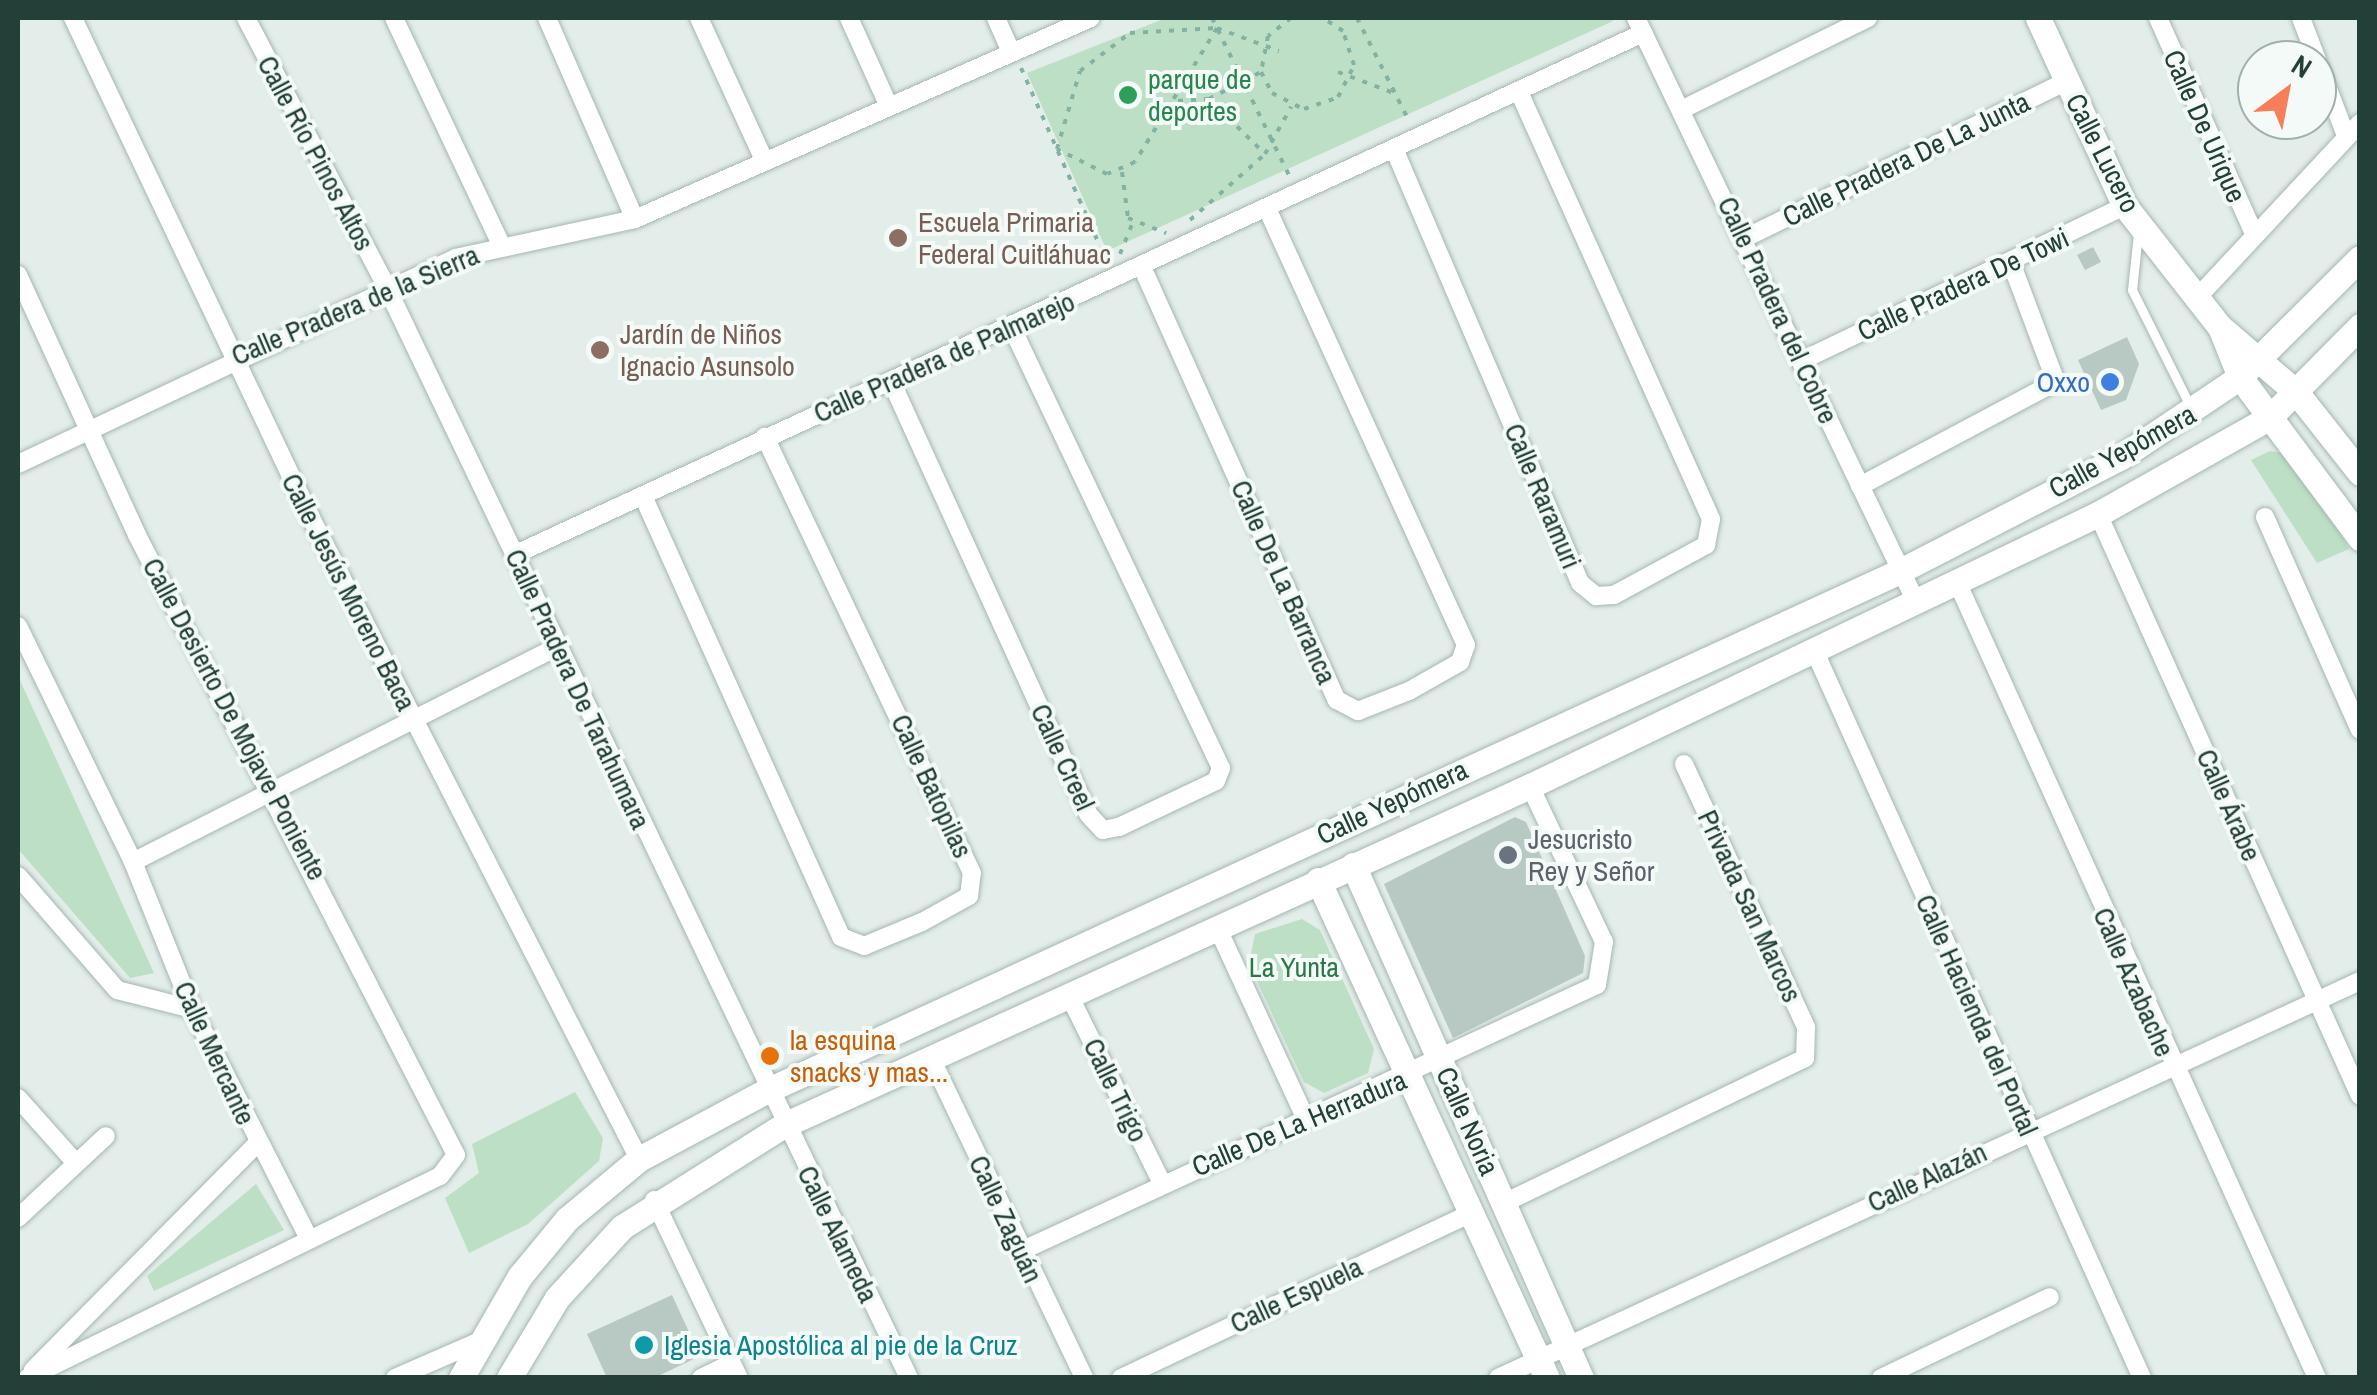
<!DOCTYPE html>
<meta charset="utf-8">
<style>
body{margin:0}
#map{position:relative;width:2377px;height:1395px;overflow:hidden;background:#e3ede9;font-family:"Archivo Narrow",sans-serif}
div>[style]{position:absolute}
.green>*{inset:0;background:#bcdfc5}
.building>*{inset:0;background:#b8c8c2}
.path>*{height:4px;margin-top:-2px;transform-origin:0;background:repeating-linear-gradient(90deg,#83b2a3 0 5px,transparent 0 13px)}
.roads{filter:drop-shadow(0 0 2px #a5b6b0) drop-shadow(0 0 2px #a5b6b0)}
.lane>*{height:9px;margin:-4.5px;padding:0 4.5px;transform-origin:4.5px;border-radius:4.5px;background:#fff}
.street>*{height:18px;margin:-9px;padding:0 9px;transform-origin:9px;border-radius:9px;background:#fff}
.secondary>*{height:25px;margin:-12.5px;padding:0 12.5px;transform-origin:12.5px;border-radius:12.5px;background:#fff}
.dots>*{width:28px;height:28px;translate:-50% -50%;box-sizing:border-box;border:5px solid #f4faf7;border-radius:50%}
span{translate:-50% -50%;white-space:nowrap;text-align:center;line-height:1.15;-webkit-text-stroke:8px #f4faf7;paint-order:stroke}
.leisure-label{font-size:28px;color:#27864d}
.left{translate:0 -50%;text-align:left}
.street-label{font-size:28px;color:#224037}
.education-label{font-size:28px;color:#785e54}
.shop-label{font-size:28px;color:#366cbe}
.right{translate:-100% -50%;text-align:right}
.worship-label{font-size:28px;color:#5b616d}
.park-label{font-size:28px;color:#2b7848}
.food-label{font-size:28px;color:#c56008}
.culture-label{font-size:28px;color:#0d838f}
.frame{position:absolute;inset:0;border:20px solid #224037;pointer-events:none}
.north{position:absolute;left:2237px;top:40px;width:100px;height:100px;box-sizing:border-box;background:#f4faf7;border:2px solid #a0b0aa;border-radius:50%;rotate:32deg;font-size:28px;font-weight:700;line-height:40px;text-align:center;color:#224037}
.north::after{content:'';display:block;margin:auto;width:35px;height:45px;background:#f67e59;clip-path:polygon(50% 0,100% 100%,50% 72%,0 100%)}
</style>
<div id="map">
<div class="green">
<div style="clip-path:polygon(1166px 18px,1611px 18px,1613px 21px,1107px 251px,1027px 73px)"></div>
<div style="clip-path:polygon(2270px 451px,2284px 453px,2321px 496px,2349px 549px,2317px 563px,2251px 460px)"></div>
<div style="clip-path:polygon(18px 676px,154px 973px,130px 978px,18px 849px)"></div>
<div style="clip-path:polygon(1302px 919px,1320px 930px,1374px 1049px,1368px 1073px,1324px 1093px,1304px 1082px,1249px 964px,1255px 934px)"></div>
<div style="clip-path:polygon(575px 1092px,603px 1138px,599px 1161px,528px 1224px,469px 1253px,445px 1198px,479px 1173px,472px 1144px)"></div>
<div style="clip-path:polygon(256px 1184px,284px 1230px,154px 1291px,147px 1276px)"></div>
</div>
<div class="building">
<div style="clip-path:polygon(2093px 247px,2101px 262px,2085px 270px,2077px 255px)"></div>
<div style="clip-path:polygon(2127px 337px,2139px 364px,2126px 400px,2101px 410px,2078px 360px)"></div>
<div style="clip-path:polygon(1515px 817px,1526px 822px,1585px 956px,1583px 973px,1453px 1038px,1384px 884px)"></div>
<div style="clip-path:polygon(672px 1295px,700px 1356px,654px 1378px,607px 1378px,587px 1334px)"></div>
</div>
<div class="path">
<div style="left:1212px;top:18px;width:175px;rotate:63.9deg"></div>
<div style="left:1291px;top:18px;width:29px;rotate:142deg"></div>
<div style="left:1268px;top:36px;width:37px;rotate:101deg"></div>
<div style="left:1261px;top:72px;width:24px;rotate:62deg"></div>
<div style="left:1272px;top:93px;width:36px;rotate:27deg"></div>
<div style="left:1304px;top:109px;width:36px;rotate:-19deg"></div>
<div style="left:1338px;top:97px;width:36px;rotate:-63deg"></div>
<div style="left:1354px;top:65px;width:36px;rotate:-108deg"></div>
<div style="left:1343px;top:31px;width:24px;rotate:-147deg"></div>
<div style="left:1357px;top:18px;width:115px;rotate:63.2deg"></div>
<div style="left:1217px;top:28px;width:157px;rotate:121.5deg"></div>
<div style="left:1135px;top:162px;width:30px;rotate:157deg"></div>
<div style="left:1107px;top:174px;width:56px;rotate:-153.4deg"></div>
<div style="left:1057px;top:149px;width:81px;rotate:-73.6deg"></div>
<div style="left:1080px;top:71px;width:63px;rotate:-37.2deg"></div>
<div style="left:1130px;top:33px;width:87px;rotate:-3.3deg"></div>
<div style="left:1217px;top:28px;width:66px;rotate:20.4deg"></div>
<div style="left:1021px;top:68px;width:210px;rotate:66.1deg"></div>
<div style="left:1338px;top:72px;width:60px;rotate:20.6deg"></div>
<div style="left:1209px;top:99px;width:78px;rotate:44.5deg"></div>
<div style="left:1265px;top:154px;width:54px;rotate:-61deg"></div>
<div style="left:1178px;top:101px;width:31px;rotate:-4deg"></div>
<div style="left:1209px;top:99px;width:59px;rotate:-27.4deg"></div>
<div style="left:1122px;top:172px;width:46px;rotate:82.6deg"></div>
<div style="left:1128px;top:218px;width:41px;rotate:21.5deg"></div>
<div style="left:1190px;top:220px;width:100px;rotate:-41.3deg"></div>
<div style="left:1120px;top:254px;width:35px;rotate:-68deg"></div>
</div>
<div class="roads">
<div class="lane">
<div style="left:2138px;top:233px;width:57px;rotate:96deg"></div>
<div style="left:2132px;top:290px;width:130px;rotate:63.4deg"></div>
</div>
<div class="street">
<div style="left:73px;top:18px;width:554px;rotate:64.55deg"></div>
<div style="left:311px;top:518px;width:720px;rotate:62.9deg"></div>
<div style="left:246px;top:18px;width:305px;rotate:62.4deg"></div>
<div style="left:387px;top:288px;width:1209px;rotate:64.41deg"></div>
<div style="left:394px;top:18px;width:250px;rotate:64.7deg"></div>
<div style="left:547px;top:18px;width:219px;rotate:66.4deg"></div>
<div style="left:699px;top:18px;width:158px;rotate:65.4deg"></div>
<div style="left:849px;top:18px;width:92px;rotate:65.7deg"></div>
<div style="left:996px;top:18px;width:34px;rotate:66deg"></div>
<div style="left:1636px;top:18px;width:650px;rotate:64.38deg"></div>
<div style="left:2158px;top:18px;width:236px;rotate:66deg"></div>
<div style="left:2301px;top:18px;width:126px;rotate:69.1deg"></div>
<div style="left:1685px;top:108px;width:204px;rotate:-26.2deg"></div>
<div style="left:1395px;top:151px;width:470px;rotate:66.8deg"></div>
<div style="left:1580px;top:583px;width:21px;rotate:39deg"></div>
<div style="left:1596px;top:596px;width:18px;rotate:-3deg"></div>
<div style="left:1614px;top:595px;width:105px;rotate:-28.5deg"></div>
<div style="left:1706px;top:545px;width:26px;rotate:-79deg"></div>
<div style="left:1711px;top:519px;width:468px;rotate:-114.2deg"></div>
<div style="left:1745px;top:238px;width:358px;rotate:-26deg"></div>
<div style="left:1142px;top:267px;width:475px;rotate:65.8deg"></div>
<div style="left:1337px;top:700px;width:24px;rotate:28deg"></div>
<div style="left:1358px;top:711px;width:55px;rotate:-21.4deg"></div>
<div style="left:1409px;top:691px;width:59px;rotate:-29.6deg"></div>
<div style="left:1460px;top:662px;width:18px;rotate:-71deg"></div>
<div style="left:1466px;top:645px;width:479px;rotate:-114.5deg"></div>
<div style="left:18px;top:275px;width:286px;rotate:65.4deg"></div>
<div style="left:137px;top:535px;width:697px;rotate:62.77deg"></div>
<div style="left:456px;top:1155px;width:26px;rotate:127deg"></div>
<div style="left:440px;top:1176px;width:459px;rotate:153.9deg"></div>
<div style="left:2196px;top:299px;width:241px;rotate:-47deg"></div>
<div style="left:1801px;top:361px;width:359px;rotate:-25.6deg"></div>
<div style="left:892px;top:383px;width:473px;rotate:65.5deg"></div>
<div style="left:1088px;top:814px;width:22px;rotate:47deg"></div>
<div style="left:1103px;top:830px;width:16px;rotate:-11deg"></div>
<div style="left:1119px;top:827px;width:107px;rotate:-25.4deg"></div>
<div style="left:1216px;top:781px;width:14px;rotate:-69deg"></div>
<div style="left:1221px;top:768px;width:488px;rotate:-115.4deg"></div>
<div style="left:18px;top:464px;width:484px;rotate:-25.2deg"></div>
<div style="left:456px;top:258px;width:183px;rotate:-12.3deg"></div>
<div style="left:635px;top:219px;width:498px;rotate:-23.8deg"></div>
<div style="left:1860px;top:486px;width:222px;rotate:-28deg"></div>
<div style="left:2056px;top:382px;width:128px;rotate:-110.6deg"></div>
<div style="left:643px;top:496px;width:483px;rotate:65.8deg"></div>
<div style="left:841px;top:937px;width:25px;rotate:21deg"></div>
<div style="left:864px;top:946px;width:63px;rotate:-22.5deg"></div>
<div style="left:922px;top:922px;width:54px;rotate:-29deg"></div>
<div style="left:969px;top:896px;width:23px;rotate:-83deg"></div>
<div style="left:972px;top:873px;width:483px;rotate:-115.4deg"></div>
<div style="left:2098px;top:514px;width:638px;rotate:65.76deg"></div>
<div style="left:2265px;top:517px;width:233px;rotate:66deg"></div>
<div style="left:516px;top:554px;width:1242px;rotate:-24.81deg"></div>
<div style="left:1958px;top:584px;width:871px;rotate:65.67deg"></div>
<div style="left:18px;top:626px;width:263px;rotate:64deg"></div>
<div style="left:133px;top:862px;width:158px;rotate:68.1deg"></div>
<div style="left:192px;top:1009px;width:258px;rotate:63deg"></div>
<div style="left:1815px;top:652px;width:796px;rotate:65.75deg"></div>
<div style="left:133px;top:862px;width:475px;rotate:-26.9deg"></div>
<div style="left:18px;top:876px;width:151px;rotate:49deg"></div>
<div style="left:117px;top:990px;width:77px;rotate:14.2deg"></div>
<div style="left:1218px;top:929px;width:207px;rotate:65.2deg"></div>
<div style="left:1070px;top:997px;width:208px;rotate:63.7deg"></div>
<div style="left:931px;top:1058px;width:355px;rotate:64.4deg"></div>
<div style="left:18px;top:1098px;width:87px;rotate:48.3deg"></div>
<div style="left:654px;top:1200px;width:197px;rotate:64.5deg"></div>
<div style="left:1504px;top:1203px;width:334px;rotate:-25.7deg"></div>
<div style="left:1805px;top:1058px;width:31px;rotate:-88deg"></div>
<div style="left:1806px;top:1027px;width:290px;rotate:-114.9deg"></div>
<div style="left:18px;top:1218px;width:120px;rotate:-43deg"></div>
<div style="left:1021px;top:1251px;width:634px;rotate:-24.79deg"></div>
<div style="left:1597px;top:985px;width:44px;rotate:-80.8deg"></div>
<div style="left:1604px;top:942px;width:173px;rotate:-115.4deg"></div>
<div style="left:33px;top:1370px;width:320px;rotate:-45.3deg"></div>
<div style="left:395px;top:1378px;width:87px;rotate:-23.6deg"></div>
<div style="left:701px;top:1378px;width:34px;rotate:-26deg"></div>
<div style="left:1121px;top:1378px;width:387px;rotate:-25.2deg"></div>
<div style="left:1498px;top:1378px;width:949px;rotate:-24.73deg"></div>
<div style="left:1881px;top:1378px;width:187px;rotate:-25.6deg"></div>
</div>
<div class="secondary">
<div style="left:2038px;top:18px;width:207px;rotate:65.2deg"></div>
<div style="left:2125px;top:206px;width:154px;rotate:51.9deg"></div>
<div style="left:2220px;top:327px;width:100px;rotate:40.5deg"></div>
<div style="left:2296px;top:392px;width:103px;rotate:51.7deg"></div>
<div style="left:2220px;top:327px;width:54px;rotate:68.2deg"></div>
<div style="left:2240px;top:377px;width:201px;rotate:53.3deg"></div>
<div style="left:1353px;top:865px;width:561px;rotate:66.04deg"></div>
<div style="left:1318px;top:880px;width:548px;rotate:65.31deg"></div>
<div style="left:461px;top:1378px;width:118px;rotate:-60deg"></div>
<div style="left:520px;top:1276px;width:74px;rotate:-50.5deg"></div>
<div style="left:567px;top:1219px;width:94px;rotate:-39.8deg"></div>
<div style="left:639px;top:1159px;width:144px;rotate:-28.2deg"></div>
<div style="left:766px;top:1091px;width:1248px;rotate:-24.63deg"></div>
<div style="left:1900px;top:571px;width:249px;rotate:-27.3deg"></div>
<div style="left:2121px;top:457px;width:143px;rotate:-33.9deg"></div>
<div style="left:2240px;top:377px;width:169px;rotate:-44.8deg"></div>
<div style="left:509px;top:1378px;width:93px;rotate:-59deg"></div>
<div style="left:557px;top:1298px;width:96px;rotate:-47.5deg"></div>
<div style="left:622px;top:1227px;width:191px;rotate:-32.2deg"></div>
<div style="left:784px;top:1125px;width:819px;rotate:-24.44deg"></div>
<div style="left:1530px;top:786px;width:630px;rotate:-25.59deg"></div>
<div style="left:2098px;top:514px;width:197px;rotate:-29.4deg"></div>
<div style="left:2270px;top:417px;width:128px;rotate:-45.3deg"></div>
</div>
</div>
<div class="dots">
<div style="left:1128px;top:95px;background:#2e9e5b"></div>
<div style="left:898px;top:238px;background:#8d6e63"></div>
<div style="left:600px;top:350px;background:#8d6e63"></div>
<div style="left:2110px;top:382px;background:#3f7fe0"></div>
<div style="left:1508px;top:855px;background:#6b7280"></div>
<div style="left:770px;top:1056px;background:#e8710a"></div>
<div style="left:644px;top:1345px;background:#0f9aa8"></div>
</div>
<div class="leisure-label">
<span class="left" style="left:1148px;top:95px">parque de<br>deportes</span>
</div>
<div class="street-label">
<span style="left:2205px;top:126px;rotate:66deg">Calle De Urique</span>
<span style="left:316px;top:153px;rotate:62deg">Calle Río Pinos Altos</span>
<span style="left:2103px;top:153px;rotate:63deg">Calle Lucero</span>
<span style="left:1906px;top:159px;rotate:-26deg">Calle Pradera De La Junta</span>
<span style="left:1963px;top:284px;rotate:-25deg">Calle Pradera De Towi</span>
<span style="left:355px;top:305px;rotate:-23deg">Calle Pradera de la Sierra</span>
<span style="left:1778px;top:310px;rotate:65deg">Calle Pradera del Cobre</span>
<span style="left:944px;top:357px;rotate:-24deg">Calle Pradera de Palmarejo</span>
<span style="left:2122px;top:451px;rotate:-29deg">Calle Yepómera</span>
<span style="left:1543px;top:496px;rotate:67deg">Calle Raramuri</span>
<span style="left:1284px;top:582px;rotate:66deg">Calle De La Barranca</span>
<span style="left:349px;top:592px;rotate:63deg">Calle Jesús Moreno Baca</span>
<span style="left:578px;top:689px;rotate:65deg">Calle Pradera De Tarahumara</span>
<span style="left:235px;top:719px;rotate:62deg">Calle Desierto De Mojave Poniente</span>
<span style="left:1063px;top:757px;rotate:65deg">Calle Creel</span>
<span style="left:932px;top:786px;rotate:65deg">Calle Batopilas</span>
<span style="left:1392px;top:802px;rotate:-25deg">Calle Yepómera</span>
<span style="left:2229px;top:805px;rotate:66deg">Calle Árabe</span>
<span style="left:1750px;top:906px;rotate:65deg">Privada San Marcos</span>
<span style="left:2134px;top:982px;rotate:66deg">Calle Azabache</span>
<span style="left:1977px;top:1015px;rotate:66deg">Calle Hacienda del Portal</span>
<span style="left:215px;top:1053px;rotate:65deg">Calle Mercante</span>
<span style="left:1116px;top:1090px;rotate:64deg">Calle Trigo</span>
<span style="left:1468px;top:1121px;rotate:66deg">Calle Noria</span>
<span style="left:1299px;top:1123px;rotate:-23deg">Calle De La Herradura</span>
<span style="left:1927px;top:1177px;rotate:-25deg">Calle Alazán</span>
<span style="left:1006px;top:1219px;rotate:65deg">Calle Zaguán</span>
<span style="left:838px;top:1234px;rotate:64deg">Calle Alameda</span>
<span style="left:1296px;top:1295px;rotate:-25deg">Calle Espuela</span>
</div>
<div class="education-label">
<span class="left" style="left:918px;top:238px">Escuela Primaria<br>Federal Cuitláhuac</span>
<span class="left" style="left:620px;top:350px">Jardín de Niños<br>Ignacio Asunsolo</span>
</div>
<div class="shop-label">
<span class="right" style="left:2090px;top:382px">Oxxo</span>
</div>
<div class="worship-label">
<span class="left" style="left:1528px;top:855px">Jesucristo<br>Rey y Señor</span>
</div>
<div class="park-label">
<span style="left:1294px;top:967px">La Yunta</span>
</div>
<div class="food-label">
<span class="left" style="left:790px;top:1056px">la esquina<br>snacks y mas...</span>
</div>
<div class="culture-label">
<span class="left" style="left:664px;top:1345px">Iglesia Apostólica al pie de la Cruz</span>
</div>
<div class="frame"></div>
<div class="north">N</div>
</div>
